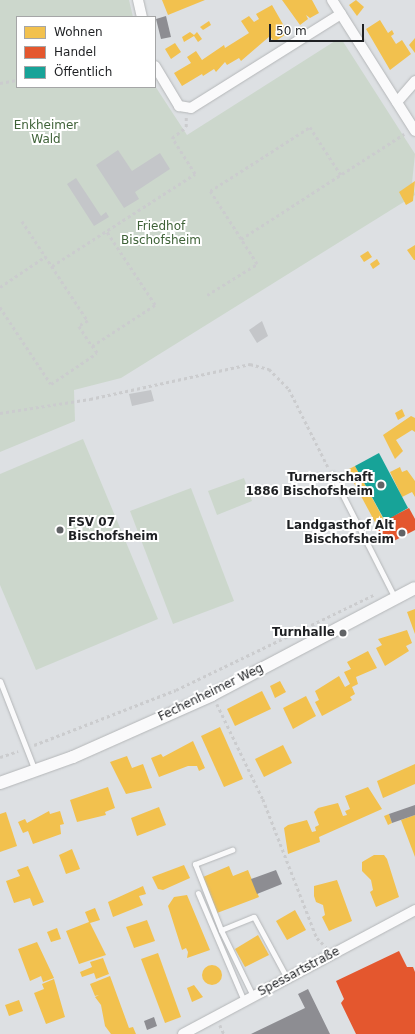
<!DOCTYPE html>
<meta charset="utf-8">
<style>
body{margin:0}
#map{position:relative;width:415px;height:1034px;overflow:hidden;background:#dde0e3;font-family:"DejaVu Sans",sans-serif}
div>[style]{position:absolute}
.green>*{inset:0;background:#ccd7cc}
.homes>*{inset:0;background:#f2c14e}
.round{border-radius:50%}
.shops>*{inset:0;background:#e4572e}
.public>*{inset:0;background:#17a398}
.industry>*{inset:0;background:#8d8d92}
.building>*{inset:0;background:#c4c6c9}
.path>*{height:2.5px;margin-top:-1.25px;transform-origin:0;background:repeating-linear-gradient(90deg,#cbccce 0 3px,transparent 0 6px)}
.roads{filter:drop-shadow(0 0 1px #b4b6b8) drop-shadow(0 0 1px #b4b6b8)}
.service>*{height:5px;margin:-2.5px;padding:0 2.5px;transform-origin:2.5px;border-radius:2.5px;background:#fafafb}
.minor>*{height:10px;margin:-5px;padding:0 5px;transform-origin:5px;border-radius:5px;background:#fafafb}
.tertiary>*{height:12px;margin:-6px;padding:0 6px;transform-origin:6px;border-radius:6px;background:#fafafb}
.dots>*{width:11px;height:11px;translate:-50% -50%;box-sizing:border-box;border:2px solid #fff;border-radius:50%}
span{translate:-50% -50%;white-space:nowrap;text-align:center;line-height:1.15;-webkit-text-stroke:4px #fff;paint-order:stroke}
.park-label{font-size:12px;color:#3f6238}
.poi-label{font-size:12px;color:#1e2023;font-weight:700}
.right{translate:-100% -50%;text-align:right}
.left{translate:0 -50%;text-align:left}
.street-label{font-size:12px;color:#1e2023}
.legend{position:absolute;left:16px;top:16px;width:140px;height:72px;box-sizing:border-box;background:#fff;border:1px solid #a5a6a7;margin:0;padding:5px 7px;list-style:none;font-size:12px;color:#1e2023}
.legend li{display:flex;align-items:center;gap:8px;height:20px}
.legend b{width:20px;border:1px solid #a5a6a7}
.scale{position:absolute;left:269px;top:24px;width:95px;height:18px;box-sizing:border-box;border:2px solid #1e2023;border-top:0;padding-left:5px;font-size:12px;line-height:14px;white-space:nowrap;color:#1e2023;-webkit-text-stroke:3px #fff;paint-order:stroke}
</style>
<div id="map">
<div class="green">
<div style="clip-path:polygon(0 0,129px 0,133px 17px,17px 17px,17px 87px,155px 86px,187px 135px,335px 41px,342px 40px,415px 154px,412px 183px,415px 195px,121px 378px,74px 390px,75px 421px,0 452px)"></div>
<div style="clip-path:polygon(83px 439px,158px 619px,36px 670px,0 585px,0 474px)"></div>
<div style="clip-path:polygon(244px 478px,252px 501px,217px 515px,208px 491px)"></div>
<div style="clip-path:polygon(191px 488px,234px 601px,173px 624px,130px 511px)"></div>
</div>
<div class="homes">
<div style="clip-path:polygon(162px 0,205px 0,168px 15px)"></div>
<div style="clip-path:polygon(282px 0,312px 0,319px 13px,310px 18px,306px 15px,308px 19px,300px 25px)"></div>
<div style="clip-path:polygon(356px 0,364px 7px,357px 16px,349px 5px)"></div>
<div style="clip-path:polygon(272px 5px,288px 33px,274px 42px,270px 36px,241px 61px,239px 58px,227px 65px,225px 62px,216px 72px,214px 69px,203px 76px,202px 74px,182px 86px,174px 73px,191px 63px,187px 57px,196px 51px,202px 60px,224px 45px,225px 48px,249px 33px,241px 21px,249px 16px,254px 22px,259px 19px,256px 14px)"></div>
<div style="clip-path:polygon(380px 20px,388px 33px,392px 30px,394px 34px,391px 36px,396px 44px,402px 40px,411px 54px,390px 70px,366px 29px)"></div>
<div style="clip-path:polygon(209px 21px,211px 25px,203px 30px,200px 27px)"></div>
<div style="clip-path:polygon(190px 32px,194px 35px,197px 32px,202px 39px,198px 42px,194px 36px,184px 42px,182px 37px)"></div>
<div style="clip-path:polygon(415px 38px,415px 53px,409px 45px)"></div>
<div style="clip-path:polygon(175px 43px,181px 52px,171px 59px,165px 49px)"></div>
<div style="clip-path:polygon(415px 181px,413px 201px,406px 205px,399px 192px)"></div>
<div style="clip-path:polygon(415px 245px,415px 260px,414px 260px,407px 250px)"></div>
<div style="clip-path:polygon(368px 251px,372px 257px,364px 262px,360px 256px)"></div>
<div style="clip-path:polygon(377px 259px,380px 264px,373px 269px,370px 264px)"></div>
<div style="clip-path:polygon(402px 409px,405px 416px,398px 420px,395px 413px)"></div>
<div style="clip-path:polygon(411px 416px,415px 418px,415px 432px,412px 430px,396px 440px,403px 451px,395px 459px,383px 435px)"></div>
<div style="clip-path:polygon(355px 466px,384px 520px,376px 524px,347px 470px)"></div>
<div style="clip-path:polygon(400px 467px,402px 472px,407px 470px,415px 481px,415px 497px,412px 492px,402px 497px,390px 472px)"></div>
<div style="clip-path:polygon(415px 609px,415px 634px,407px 612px)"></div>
<div style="clip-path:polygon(407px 630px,412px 643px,406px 646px,409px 651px,385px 666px,376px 648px,382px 645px,378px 639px)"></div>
<div style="clip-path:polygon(368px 651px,377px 668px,356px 677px,358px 684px,352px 687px,355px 694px,350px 697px,352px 700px,322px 716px,315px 702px,319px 700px,315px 691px,339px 676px,345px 687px,350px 684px,344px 672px,351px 669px,347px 662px)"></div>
<div style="clip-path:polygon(280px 681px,286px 692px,275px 698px,270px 686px)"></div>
<div style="clip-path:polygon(262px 691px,271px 709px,235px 726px,227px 709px)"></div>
<div style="clip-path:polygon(306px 696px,316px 716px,293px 729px,283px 708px)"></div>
<div style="clip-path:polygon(220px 727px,243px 779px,224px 787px,201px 736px)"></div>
<div style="clip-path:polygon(193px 741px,205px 768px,199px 771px,197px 766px,188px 766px,159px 777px,151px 758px,161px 754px,163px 757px)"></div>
<div style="clip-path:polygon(283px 745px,292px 763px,264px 777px,255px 759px)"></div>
<div style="clip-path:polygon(127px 756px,132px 768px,143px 764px,152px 788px,126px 794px,110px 762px)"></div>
<div style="clip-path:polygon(415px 764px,415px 784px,383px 798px,377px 781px)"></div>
<div style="clip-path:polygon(108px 787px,115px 808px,105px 812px,106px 815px,77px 822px,70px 800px)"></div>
<div style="clip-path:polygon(368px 787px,382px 809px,319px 837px,320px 842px,288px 854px,284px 828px,288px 825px,307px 820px,312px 832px,316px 831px,315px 827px,319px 825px,314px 812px,318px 808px,338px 803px,343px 816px,347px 815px,345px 811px,350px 809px,345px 796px)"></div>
<div style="clip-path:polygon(159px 807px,166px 825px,137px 836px,131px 818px)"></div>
<div style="clip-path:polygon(49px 811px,50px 814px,60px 811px,64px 824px,60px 825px,61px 834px,33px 844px,28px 831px,23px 833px,18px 822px,25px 819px,27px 823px)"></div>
<div style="clip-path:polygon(6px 812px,17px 846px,0 852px,0 814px)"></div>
<div style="clip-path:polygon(389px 814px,392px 823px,388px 825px,384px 816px)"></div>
<div style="clip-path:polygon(415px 815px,415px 857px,401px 820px)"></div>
<div style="clip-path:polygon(72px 849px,80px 869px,66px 874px,59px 855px)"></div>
<div style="clip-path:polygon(374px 855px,384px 855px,387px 859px,399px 897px,376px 907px,370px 892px,373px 890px,371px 880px,362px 871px,362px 862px)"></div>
<div style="clip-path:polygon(184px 865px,190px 878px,163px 890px,158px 889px,152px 877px)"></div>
<div style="clip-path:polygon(28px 866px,44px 902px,33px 906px,30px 898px,14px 903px,6px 881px,20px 876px,17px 870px)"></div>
<div style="clip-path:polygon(229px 866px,233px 876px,248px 870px,259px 897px,217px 913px,203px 877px)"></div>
<div style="clip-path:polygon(337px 880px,352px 921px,329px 931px,322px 917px,325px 915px,323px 905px,316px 902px,314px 896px,314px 886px)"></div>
<div style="clip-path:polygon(143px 886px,146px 894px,139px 896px,143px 905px,113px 917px,108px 902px)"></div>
<div style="clip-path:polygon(187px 895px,210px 950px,187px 958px,188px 952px,186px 948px,182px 950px,168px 906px,174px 897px)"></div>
<div style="clip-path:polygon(95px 908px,100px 920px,90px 923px,106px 955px,79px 964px,66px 931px,89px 922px,85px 912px)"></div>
<div style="clip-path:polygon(295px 910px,306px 930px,287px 940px,276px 921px)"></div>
<div style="clip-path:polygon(147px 920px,155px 941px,134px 948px,126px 927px)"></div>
<div style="clip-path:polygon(57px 928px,61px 939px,51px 942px,47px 932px)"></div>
<div style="clip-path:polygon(258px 935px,269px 955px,245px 967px,235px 949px)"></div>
<div style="clip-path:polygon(37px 942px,54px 978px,43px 982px,41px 976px,30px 981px,18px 949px)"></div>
<div style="clip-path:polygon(158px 953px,181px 1017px,165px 1023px,141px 959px)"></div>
<div style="clip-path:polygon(103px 958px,109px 974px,96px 979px,94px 973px,82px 977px,80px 972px,92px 967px,90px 962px)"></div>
<div class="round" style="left:202px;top:965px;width:20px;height:20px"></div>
<div style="clip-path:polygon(110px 976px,129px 1028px,133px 1027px,136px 1034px,111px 1034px,105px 1026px,101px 1005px,95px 997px,99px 995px,95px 996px,90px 984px)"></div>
<div style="clip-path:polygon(54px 979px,65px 1017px,46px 1024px,34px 993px,44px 989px,42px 984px)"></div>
<div style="clip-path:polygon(194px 985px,203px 997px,192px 1002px,187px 988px)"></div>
<div style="clip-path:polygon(19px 1000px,23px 1011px,9px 1016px,5px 1005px)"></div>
</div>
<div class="shops">
<div style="clip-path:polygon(409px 508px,415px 519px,415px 530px,386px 545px,375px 525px)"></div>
<div style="clip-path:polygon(399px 951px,407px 967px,413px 967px,415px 972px,415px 1034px,356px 1034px,341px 1003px,344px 999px,336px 981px)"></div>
</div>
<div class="public">
<div style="clip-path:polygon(379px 453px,408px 508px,385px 521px,355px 466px)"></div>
</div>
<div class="industry">
<div style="clip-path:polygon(166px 16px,171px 37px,161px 39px,156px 19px)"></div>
<div style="clip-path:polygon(415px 805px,415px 815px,392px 823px,389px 814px)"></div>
<div style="clip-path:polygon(276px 870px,282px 884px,257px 894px,251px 879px)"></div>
<div style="clip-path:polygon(308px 989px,330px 1034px,251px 1034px,305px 1008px,298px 994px)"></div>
<div style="clip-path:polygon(154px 1017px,157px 1026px,147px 1030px,144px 1021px)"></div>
</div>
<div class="building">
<div style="clip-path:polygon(118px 150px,132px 171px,160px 153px,170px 169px,135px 192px,139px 199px,124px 208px,96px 165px)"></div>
<div style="clip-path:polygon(76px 178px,101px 216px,106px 212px,109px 217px,94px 226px,67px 184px)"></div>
<div style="clip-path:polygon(262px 321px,268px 336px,257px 343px,249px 330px)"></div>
<div style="clip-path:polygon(151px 390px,154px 401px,132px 406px,129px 394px)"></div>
</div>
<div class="path">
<div style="left:0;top:83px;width:17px;rotate:-10deg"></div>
<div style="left:22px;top:221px;width:120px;rotate:56.6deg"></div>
<div style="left:88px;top:321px;width:10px;rotate:151deg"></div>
<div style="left:79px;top:326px;width:24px;rotate:57deg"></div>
<div style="left:92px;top:346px;width:75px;rotate:-33.1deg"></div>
<div style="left:155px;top:305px;width:89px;rotate:-123.5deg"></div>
<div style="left:241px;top:239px;width:57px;rotate:-122.9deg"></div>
<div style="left:210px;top:191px;width:119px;rotate:-32.6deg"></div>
<div style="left:310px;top:127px;width:57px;rotate:57.1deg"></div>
<div style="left:52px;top:266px;width:170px;rotate:-32.8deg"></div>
<div style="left:195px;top:174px;width:43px;rotate:-122.6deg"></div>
<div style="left:172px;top:138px;width:18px;rotate:-38deg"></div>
<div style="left:186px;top:127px;width:10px;rotate:-90deg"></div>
<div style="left:0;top:287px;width:55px;rotate:-34deg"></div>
<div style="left:207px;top:295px;width:59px;rotate:-31.8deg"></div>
<div style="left:257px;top:264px;width:30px;rotate:-123deg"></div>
<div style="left:241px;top:239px;width:194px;rotate:-32.8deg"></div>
<div style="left:0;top:307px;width:92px;rotate:56.5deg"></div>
<div style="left:51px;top:384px;width:55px;rotate:-34deg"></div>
<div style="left:97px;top:353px;width:9px;rotate:-126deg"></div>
<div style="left:0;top:413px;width:91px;rotate:-8.8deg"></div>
<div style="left:90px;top:399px;width:164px;rotate:-12.3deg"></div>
<div style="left:250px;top:364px;width:20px;rotate:15deg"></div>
<div style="left:269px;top:369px;width:28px;rotate:45deg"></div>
<div style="left:289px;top:389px;width:87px;rotate:63.4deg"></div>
<div style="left:217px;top:704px;width:106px;rotate:64.2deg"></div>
<div style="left:263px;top:799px;width:149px;rotate:68.8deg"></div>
<div style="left:317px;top:938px;width:13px;rotate:45deg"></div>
<div style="left:34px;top:745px;width:152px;rotate:-21.2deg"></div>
<div style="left:176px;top:690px;width:219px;rotate:-25.7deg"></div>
<div style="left:0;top:757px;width:19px;rotate:-18deg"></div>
<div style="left:220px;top:1025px;width:10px;rotate:66deg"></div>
</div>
<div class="roads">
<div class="service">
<div style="left:332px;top:474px;width:139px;rotate:63.1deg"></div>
<div style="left:0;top:681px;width:97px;rotate:68.7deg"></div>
<div style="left:198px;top:893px;width:117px;rotate:66.9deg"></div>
<div style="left:221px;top:930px;width:71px;rotate:-111.5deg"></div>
<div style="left:195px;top:864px;width:40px;rotate:-21deg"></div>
<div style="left:253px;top:996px;width:73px;rotate:-115.9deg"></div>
<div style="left:221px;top:930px;width:35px;rotate:-22deg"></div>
<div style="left:254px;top:917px;width:69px;rotate:61.6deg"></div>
</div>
<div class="minor">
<div style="left:138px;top:0;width:17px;rotate:77deg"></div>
<div style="left:332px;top:0;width:155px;rotate:57.6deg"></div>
<div style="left:155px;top:66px;width:47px;rotate:59deg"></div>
<div style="left:179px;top:106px;width:12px;rotate:9deg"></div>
<div style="left:191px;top:108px;width:177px;rotate:-32.1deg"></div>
<div style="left:397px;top:102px;width:28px;rotate:-49deg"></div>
<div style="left:183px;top:1034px;width:263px;rotate:-28.1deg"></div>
</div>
<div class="tertiary">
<div style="left:0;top:783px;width:77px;rotate:-19.6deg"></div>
<div style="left:73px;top:757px;width:152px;rotate:-24deg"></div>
<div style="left:212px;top:695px;width:229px;rotate:-27.8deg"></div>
</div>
</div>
<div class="dots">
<div style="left:381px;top:485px;background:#616366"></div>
<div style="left:60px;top:530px;background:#616366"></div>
<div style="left:402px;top:533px;background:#616366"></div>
<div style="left:343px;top:633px;background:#616366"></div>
</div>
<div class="park-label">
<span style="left:46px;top:133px">Enkheimer<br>Wald</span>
<span style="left:161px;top:234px">Friedhof<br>Bischofsheim</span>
</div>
<div class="poi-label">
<span class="right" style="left:373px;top:485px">Turnerschaft<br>1886 Bischofsheim</span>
<span class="left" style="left:68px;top:530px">FSV 07<br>Bischofsheim</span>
<span class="right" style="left:394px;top:533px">Landgasthof Alt<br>Bischofsheim</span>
<span class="right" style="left:335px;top:633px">Turnhalle</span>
</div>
<div class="street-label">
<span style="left:211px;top:693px;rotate:-26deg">Fechenheimer Weg</span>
<span style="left:299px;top:972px;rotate:-28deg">Spessartstraße</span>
</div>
<ul class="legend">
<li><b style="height:11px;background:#f2c14e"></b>Wohnen</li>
<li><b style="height:11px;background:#e4572e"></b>Handel</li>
<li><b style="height:11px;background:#17a398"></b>Öffentlich</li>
</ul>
<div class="scale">50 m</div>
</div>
